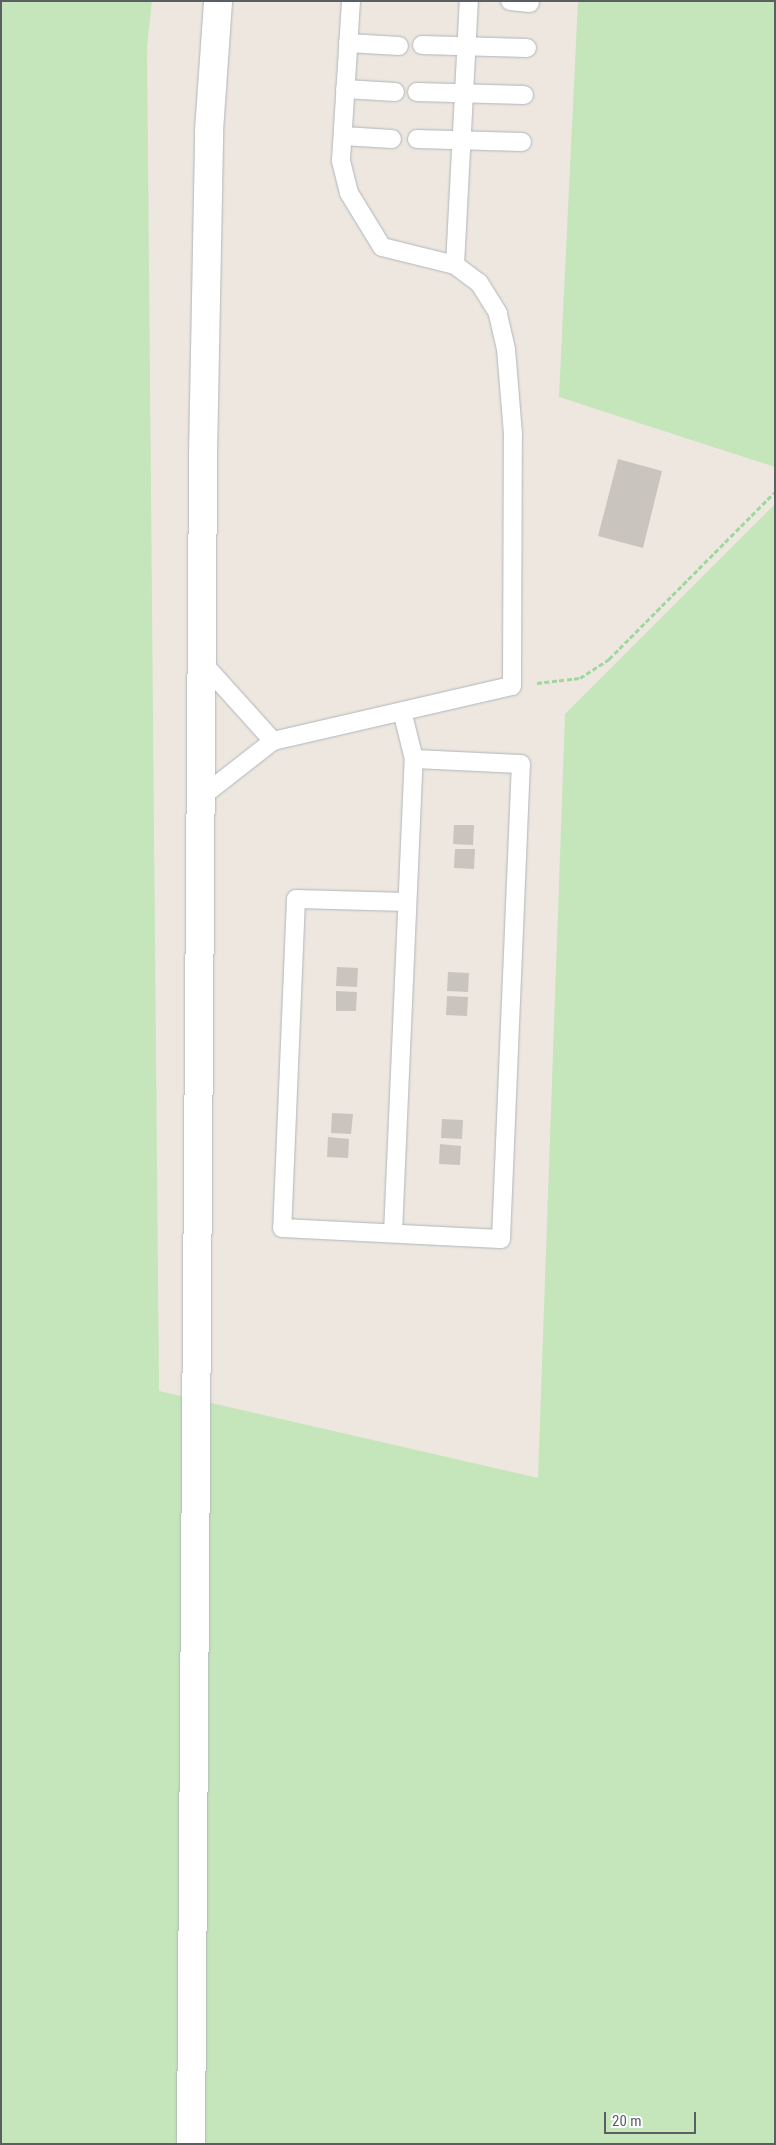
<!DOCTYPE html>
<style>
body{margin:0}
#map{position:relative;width:776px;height:2145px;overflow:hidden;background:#ede7e0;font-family:"Roboto Condensed",sans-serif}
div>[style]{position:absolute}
.green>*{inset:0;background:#c4e6ba}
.building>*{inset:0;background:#cac4bf}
.path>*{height:3px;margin-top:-1.5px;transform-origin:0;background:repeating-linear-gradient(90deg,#9dd99f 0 5px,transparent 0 7.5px)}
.roads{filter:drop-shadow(0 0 1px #b1b5b9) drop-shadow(0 0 1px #b1b5b9)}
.service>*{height:18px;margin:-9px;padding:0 9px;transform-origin:9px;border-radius:9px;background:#fff}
.secondary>*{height:28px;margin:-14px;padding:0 14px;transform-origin:14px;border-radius:14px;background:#fff}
span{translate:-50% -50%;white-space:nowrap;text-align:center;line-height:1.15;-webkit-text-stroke:4.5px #fff;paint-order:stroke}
.frame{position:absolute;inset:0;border:2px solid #595f62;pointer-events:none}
.scale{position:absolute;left:604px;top:2112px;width:92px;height:22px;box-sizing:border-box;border:2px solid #595f62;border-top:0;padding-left:6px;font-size:15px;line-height:18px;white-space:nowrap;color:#595f62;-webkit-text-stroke:4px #fff;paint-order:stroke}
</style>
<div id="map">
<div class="green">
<div style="clip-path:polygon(1px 1px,152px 1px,147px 46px,159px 1391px,538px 1478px,565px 714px,775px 504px,775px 2144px,1px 2144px)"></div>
<div style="clip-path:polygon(578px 1px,775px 1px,775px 467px,559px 397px)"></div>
</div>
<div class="building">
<div style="clip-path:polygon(618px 459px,662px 471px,643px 548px,598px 536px)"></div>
<div style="clip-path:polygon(454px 825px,474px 825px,473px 845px,453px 844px)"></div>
<div style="clip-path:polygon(455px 849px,475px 849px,474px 869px,454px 868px)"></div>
<div style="clip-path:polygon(337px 967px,358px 968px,357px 987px,336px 986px)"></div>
<div style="clip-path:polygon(448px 972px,469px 973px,468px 992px,447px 991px)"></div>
<div style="clip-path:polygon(336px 991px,357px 992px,356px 1011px,336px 1011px)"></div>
<div style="clip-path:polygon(447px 996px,468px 997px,467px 1016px,446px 1015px)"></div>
<div style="clip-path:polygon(332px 1113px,353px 1114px,351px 1134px,331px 1133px)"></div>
<div style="clip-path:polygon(442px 1119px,463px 1120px,462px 1139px,441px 1138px)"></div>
<div style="clip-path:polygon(328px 1137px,349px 1139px,348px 1158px,327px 1157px)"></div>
<div style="clip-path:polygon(440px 1144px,461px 1146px,460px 1165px,439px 1164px)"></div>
</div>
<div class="path">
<div style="left:537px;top:683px;width:43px;rotate:-6.6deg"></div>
<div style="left:580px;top:678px;width:35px;rotate:-33deg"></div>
<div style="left:609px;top:659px;width:235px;rotate:-45.2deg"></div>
</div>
<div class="roads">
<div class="service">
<div style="left:510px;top:1px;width:20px;rotate:6deg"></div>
<div style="left:348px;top:43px;width:51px;rotate:3.4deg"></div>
<div style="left:422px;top:45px;width:105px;rotate:1.6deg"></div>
<div style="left:345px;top:89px;width:50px;rotate:3.4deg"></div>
<div style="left:417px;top:92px;width:107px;rotate:1.6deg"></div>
<div style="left:343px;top:136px;width:49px;rotate:3.5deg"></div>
<div style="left:417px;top:139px;width:105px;rotate:1.6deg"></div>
<div style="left:455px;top:265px;width:264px;rotate:-87deg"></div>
<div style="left:201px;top:661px;width:108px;rotate:48deg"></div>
<div style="left:200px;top:798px;width:93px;rotate:-38deg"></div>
<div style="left:273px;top:741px;width:245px;rotate:-13deg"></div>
<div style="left:512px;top:686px;width:252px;rotate:-89.8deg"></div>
<div style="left:513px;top:434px;width:85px;rotate:-94.7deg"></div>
<div style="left:506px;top:349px;width:37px;rotate:-103deg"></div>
<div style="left:498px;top:313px;width:36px;rotate:-122deg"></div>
<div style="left:479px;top:283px;width:30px;rotate:-143deg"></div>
<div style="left:455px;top:265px;width:75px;rotate:-166.1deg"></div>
<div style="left:382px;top:247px;width:63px;rotate:-121.4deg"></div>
<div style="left:349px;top:193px;width:34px;rotate:-104deg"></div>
<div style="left:341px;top:160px;width:159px;rotate:-86.4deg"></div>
<div style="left:407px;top:902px;width:111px;rotate:-178.5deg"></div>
<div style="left:296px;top:899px;width:329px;rotate:92.4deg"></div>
<div style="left:282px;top:1228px;width:219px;rotate:2.9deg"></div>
<div style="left:501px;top:1239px;width:475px;rotate:-87.6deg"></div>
<div style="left:521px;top:764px;width:107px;rotate:-177.3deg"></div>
<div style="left:393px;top:1233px;width:474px;rotate:-87.5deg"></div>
<div style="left:414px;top:759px;width:49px;rotate:-104deg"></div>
</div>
<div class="secondary">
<div style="left:191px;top:2144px;width:1689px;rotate:-89.59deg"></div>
<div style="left:203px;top:455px;width:324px;rotate:-88.9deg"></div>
<div style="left:209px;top:131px;width:130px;rotate:-86deg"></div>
</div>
</div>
<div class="frame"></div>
<div class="scale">20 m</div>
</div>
